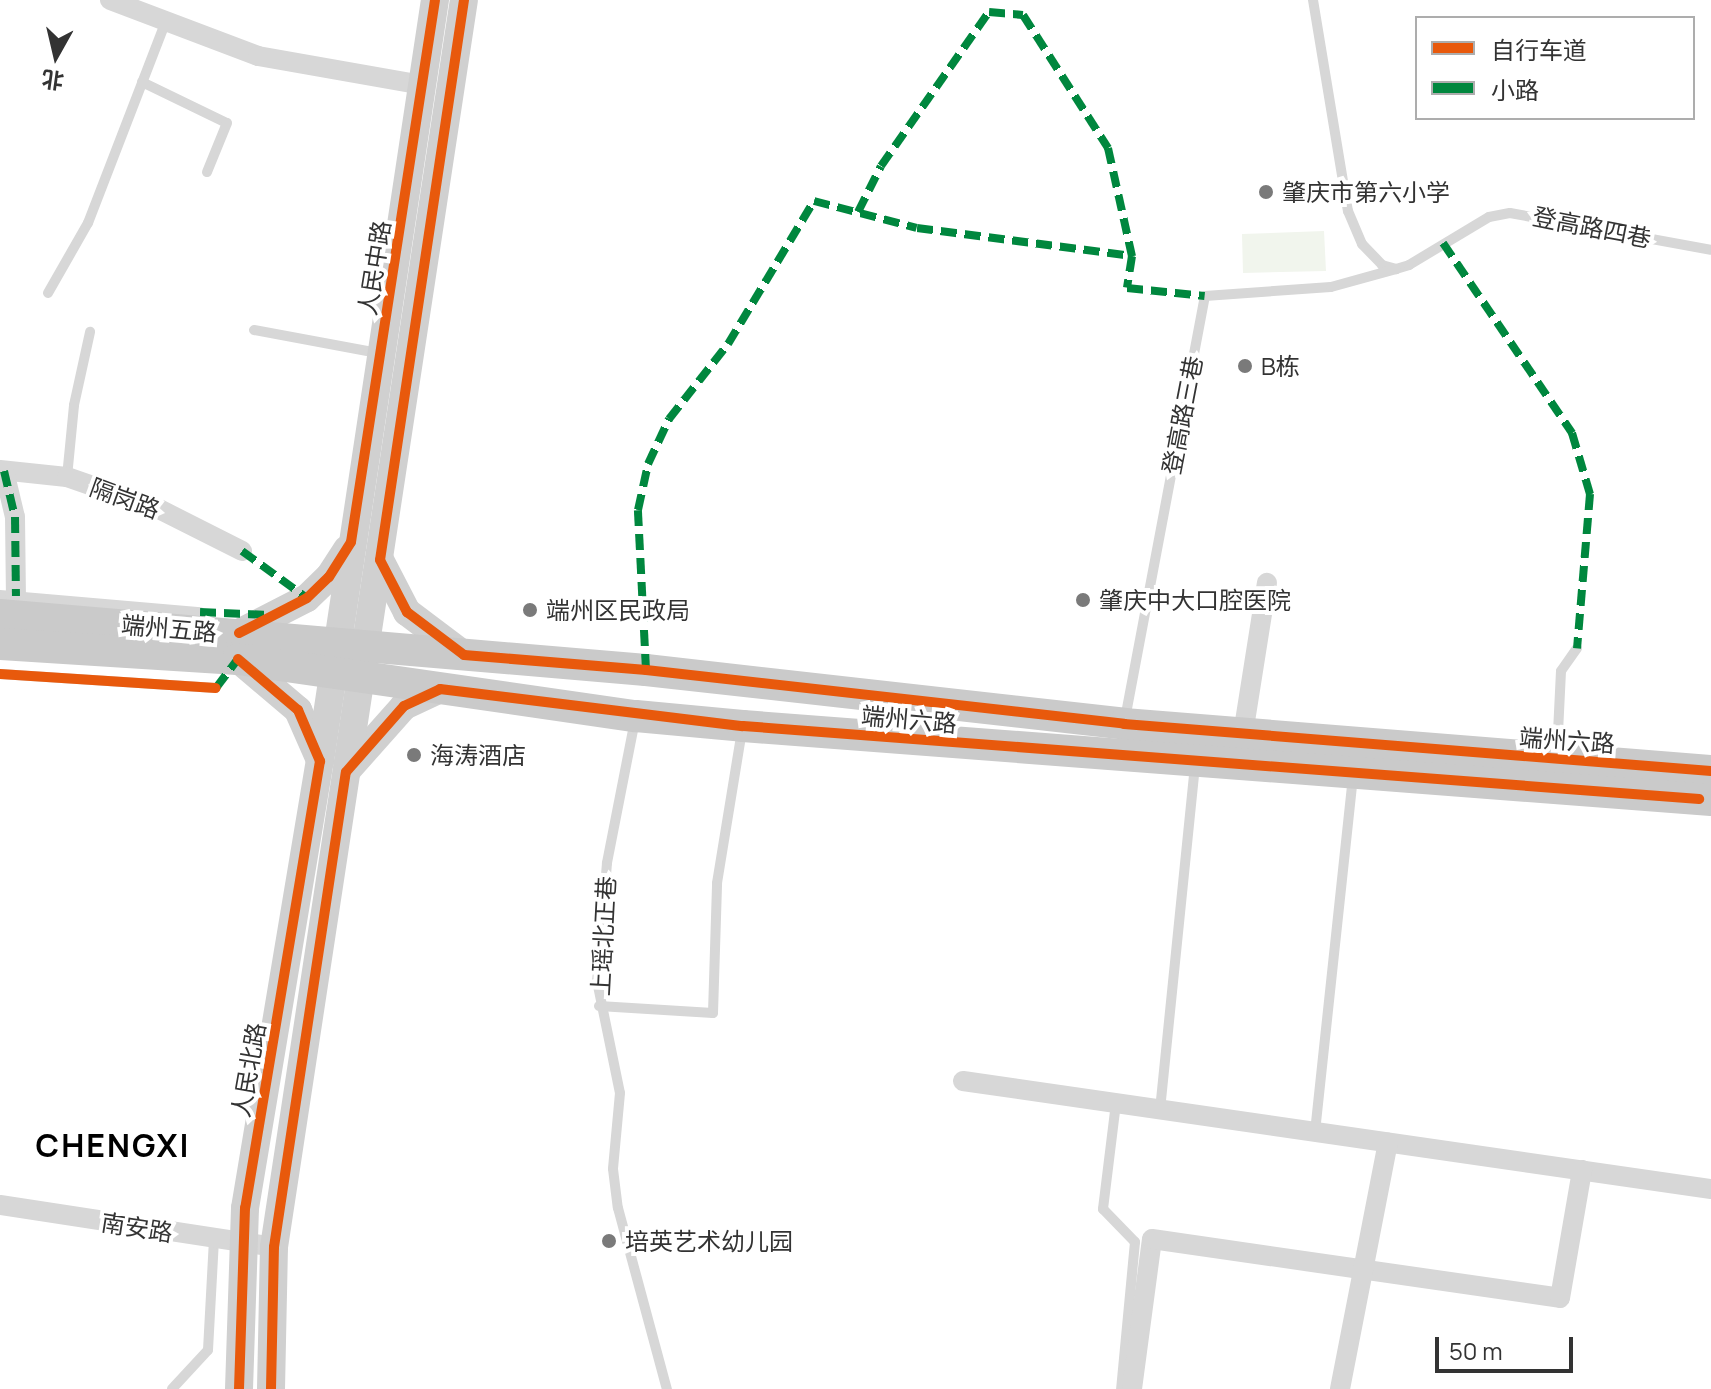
<!DOCTYPE html>
<meta charset="utf-8">
<style>
body{margin:0}
#map{position:relative;width:1711px;height:1389px;overflow:hidden;background:#fff;font-family:Manrope,"Noto Sans SC",sans-serif}
div>[style]{position:absolute}
.green>*{inset:0;background:#f1f5ed}
.lane>*{height:10px;margin:-5px;padding:0 5px;transform-origin:5px;border-radius:5px;background:#d7d7d7}
.street>*{height:20px;margin:-10px;padding:0 10px;transform-origin:10px;border-radius:10px;background:#d7d7d7}
.secondary>*{height:28px;margin:-14px;padding:0 14px;transform-origin:14px;border-radius:14px;background:#d0d0d0}
.primary>*{height:32px;margin:-16px;padding:0 16px;transform-origin:16px;border-radius:16px;background:#cacaca}
.quiet>*{height:8px;margin-top:-4px;transform-origin:0;background:repeating-linear-gradient(90deg,#00873e 0 16px,transparent 0 24px)}
.cycleway>*{height:10px;margin:-5px;padding:0 5px;transform-origin:5px;border-radius:5px;background:#e8590c}
.dots>*{width:22px;height:22px;translate:-50% -50%;box-sizing:border-box;border:4px solid #fff;border-radius:50%}
span{translate:-50% -50%;white-space:nowrap;text-align:center;line-height:1.15;-webkit-text-stroke:8px #fff;paint-order:stroke}
.poi-label{font-size:24px;color:#333}
.left{translate:0 -50%;text-align:left}
.street-label{font-size:24px;color:#333}
.district-label{font-size:32px;color:#000;font-weight:700;letter-spacing:2px}
.legend{position:absolute;left:1415px;top:16px;width:280px;height:104px;box-sizing:border-box;background:#fff;border:2px solid #adadad;margin:0;padding:10px 14px;list-style:none;font-size:24px;color:#333}
.legend li{display:flex;align-items:center;gap:16px;height:40px}
.legend b{width:40px;border:2px solid #adadad}
.north{position:absolute;left:16px;top:16px;width:80px;height:80px;-webkit-text-stroke:6px #fff;paint-order:stroke;rotate:188deg;font-size:22px;font-weight:700;line-height:32px;text-align:center;color:#333}
.north::after{content:'';display:block;margin:auto;width:28px;height:36px;background:#333;clip-path:polygon(50% 0,100% 100%,50% 72%,0 100%)}
.scale{position:absolute;left:1435px;top:1337px;width:138px;height:36px;box-sizing:border-box;border:4px solid #333;border-top:0;padding-left:10px;font-size:24px;line-height:28px;white-space:nowrap;color:#333;-webkit-text-stroke:6px #fff;paint-order:stroke}
</style>
<div id="map">
<div class="green">
<div style="clip-path:polygon(1324px 231px,1326px 271px,1243px 273px,1242px 234px)"></div>
</div>
<div class="lane">
<div style="left:1313px;top:0;width:214px;rotate:80.6deg"></div>
<div style="left:1348px;top:211px;width:36px;rotate:67deg"></div>
<div style="left:1362px;top:244px;width:29px;rotate:46deg"></div>
<div style="left:1382px;top:265px;width:15px;rotate:16deg"></div>
<div style="left:1396px;top:269px;width:14px;rotate:-17deg"></div>
<div style="left:1409px;top:265px;width:93px;rotate:-31deg"></div>
<div style="left:1489px;top:217px;width:21px;rotate:-11deg"></div>
<div style="left:1510px;top:213px;width:204px;rotate:10.4deg"></div>
<div style="left:142px;top:82px;width:94px;rotate:25.8deg"></div>
<div style="left:227px;top:123px;width:53px;rotate:112.2deg"></div>
<div style="left:48px;top:293px;width:81px;rotate:-60.3deg"></div>
<div style="left:88px;top:223px;width:214px;rotate:-68.9deg"></div>
<div style="left:254px;top:330px;width:126px;rotate:10.5deg"></div>
<div style="left:67px;top:477px;width:72px;rotate:-84.4deg"></div>
<div style="left:74px;top:405px;width:75px;rotate:-77.6deg"></div>
<div style="left:0;top:595px;width:201px;rotate:4.9deg"></div>
<div style="left:0;top:674px;width:216px;rotate:3.7deg"></div>
<div style="left:1125px;top:719px;width:430px;rotate:-79.3deg"></div>
<div style="left:1205px;top:296px;width:126px;rotate:-4.1deg"></div>
<div style="left:1331px;top:287px;width:67px;rotate:-15.5deg"></div>
<div style="left:635px;top:720px;width:146px;rotate:101.1deg"></div>
<div style="left:607px;top:863px;width:118px;rotate:94.8deg"></div>
<div style="left:597px;top:981px;width:114px;rotate:78.4deg"></div>
<div style="left:620px;top:1093px;width:76px;rotate:95.3deg"></div>
<div style="left:613px;top:1169px;width:39px;rotate:83deg"></div>
<div style="left:618px;top:1208px;width:188px;rotate:74.9deg"></div>
<div style="left:1557px;top:753px;width:82px;rotate:-87.2deg"></div>
<div style="left:1561px;top:671px;width:28px;rotate:-55deg"></div>
<div style="left:599px;top:1006px;width:114px;rotate:3.5deg"></div>
<div style="left:713px;top:1013px;width:130px;rotate:-88.2deg"></div>
<div style="left:717px;top:883px;width:154px;rotate:-80.7deg"></div>
<div style="left:1116px;top:1103px;width:107px;rotate:97deg"></div>
<div style="left:1103px;top:1209px;width:46px;rotate:45.9deg"></div>
<div style="left:1135px;top:1242px;width:148px;rotate:95.4deg"></div>
<div style="left:1160px;top:1110px;width:347px;rotate:-84.2deg"></div>
<div style="left:1315px;top:1132px;width:358px;rotate:-83.9deg"></div>
<div style="left:172px;top:1389px;width:53px;rotate:-47.3deg"></div>
<div style="left:208px;top:1350px;width:111px;rotate:-86.9deg"></div>
</div>
<div class="street">
<div style="left:110px;top:0;width:158px;rotate:20.7deg"></div>
<div style="left:258px;top:56px;width:167px;rotate:10deg"></div>
<div style="left:0;top:470px;width:67px;rotate:6deg"></div>
<div style="left:67px;top:477px;width:97px;rotate:19.2deg"></div>
<div style="left:159px;top:509px;width:93px;rotate:26.8deg"></div>
<div style="left:4px;top:471px;width:47px;rotate:76.6deg"></div>
<div style="left:15px;top:517px;width:79px;rotate:89.3deg"></div>
<div style="left:1243px;top:734px;width:153px;rotate:-81deg"></div>
<div style="left:963px;top:1081px;width:756px;rotate:8.22deg"></div>
<div style="left:0;top:1205px;width:277px;rotate:8.7deg"></div>
<div style="left:1132px;top:1389px;width:151px;rotate:-82.4deg"></div>
<div style="left:1152px;top:1239px;width:412px;rotate:8.2deg"></div>
<div style="left:1560px;top:1298px;width:130px;rotate:-80.2deg"></div>
<div style="left:1340px;top:1389px;width:251px;rotate:-79deg"></div>
</div>
<div class="secondary">
<div style="left:380px;top:560px;width:59px;rotate:62.6deg"></div>
<div style="left:407px;top:612px;width:71px;rotate:37deg"></div>
<div style="left:239px;top:633px;width:76px;rotate:-27.2deg"></div>
<div style="left:307px;top:598px;width:30px;rotate:-44deg"></div>
<div style="left:329px;top:577px;width:33px;rotate:-57deg"></div>
<div style="left:238px;top:659px;width:79px;rotate:40.4deg"></div>
<div style="left:298px;top:710px;width:55px;rotate:66.3deg"></div>
<div style="left:349px;top:768px;width:83px;rotate:-48.4deg"></div>
<div style="left:404px;top:706px;width:40px;rotate:-25deg"></div>
<div style="left:239px;top:1389px;width:181px;rotate:-88.1deg"></div>
<div style="left:245px;top:1208px;width:453px;rotate:-80.5deg"></div>
<div style="left:320px;top:761px;width:770px;rotate:-81.41deg"></div>
<div style="left:271px;top:1389px;width:142px;rotate:-88.8deg"></div>
<div style="left:274px;top:1247px;width:1261px;rotate:-81.34deg"></div>
</div>
<div class="primary">
<div style="left:0;top:615px;width:648px;rotate:4.87deg"></div>
<div style="left:646px;top:670px;width:481px;rotate:6.4deg"></div>
<div style="left:1124px;top:724px;width:589px;rotate:4.58deg"></div>
<div style="left:0;top:644px;width:238px;rotate:3.6deg"></div>
<div style="left:238px;top:659px;width:402px;rotate:8.2deg"></div>
<div style="left:636px;top:716px;width:107px;rotate:5.3deg"></div>
<div style="left:743px;top:726px;width:971px;rotate:4.37deg"></div>
</div>
<div class="quiet">
<div style="left:1023px;top:15px;width:158px;rotate:57.4deg"></div>
<div style="left:1108px;top:148px;width:111px;rotate:77.5deg"></div>
<div style="left:858px;top:212px;width:51px;rotate:-63.4deg"></div>
<div style="left:881px;top:166px;width:188px;rotate:-55deg"></div>
<div style="left:989px;top:12px;width:34px;rotate:5deg"></div>
<div style="left:1443px;top:243px;width:230px;rotate:55.8deg"></div>
<div style="left:1572px;top:433px;width:64px;rotate:73.6deg"></div>
<div style="left:1590px;top:494px;width:155px;rotate:94.8deg"></div>
<div style="left:4px;top:471px;width:47px;rotate:76.6deg"></div>
<div style="left:15px;top:517px;width:79px;rotate:89.3deg"></div>
<div style="left:242px;top:551px;width:80px;rotate:35.9deg"></div>
<div style="left:200px;top:612px;width:68px;rotate:2.5deg"></div>
<div style="left:646px;top:670px;width:160px;rotate:-92.9deg"></div>
<div style="left:638px;top:510px;width:47px;rotate:-77.7deg"></div>
<div style="left:648px;top:464px;width:50px;rotate:-65deg"></div>
<div style="left:669px;top:419px;width:95px;rotate:-51.8deg"></div>
<div style="left:728px;top:344px;width:167px;rotate:-59deg"></div>
<div style="left:814px;top:201px;width:106px;rotate:14.7deg"></div>
<div style="left:917px;top:228px;width:217px;rotate:7.4deg"></div>
<div style="left:1132px;top:256px;width:32px;rotate:99deg"></div>
<div style="left:1127px;top:288px;width:78px;rotate:5.9deg"></div>
<div style="left:216px;top:688px;width:36px;rotate:-53deg"></div>
</div>
<div class="cycleway">
<div style="left:464px;top:0;width:566px;rotate:98.53deg"></div>
<div style="left:380px;top:560px;width:59px;rotate:62.6deg"></div>
<div style="left:407px;top:612px;width:71px;rotate:37deg"></div>
<div style="left:464px;top:655px;width:183px;rotate:4.7deg"></div>
<div style="left:646px;top:670px;width:481px;rotate:6.4deg"></div>
<div style="left:1124px;top:724px;width:589px;rotate:4.58deg"></div>
<div style="left:239px;top:633px;width:76px;rotate:-27.2deg"></div>
<div style="left:307px;top:598px;width:30px;rotate:-44deg"></div>
<div style="left:329px;top:577px;width:41px;rotate:-57.8deg"></div>
<div style="left:351px;top:542px;width:548px;rotate:-81.19deg"></div>
<div style="left:238px;top:659px;width:79px;rotate:40.4deg"></div>
<div style="left:298px;top:710px;width:56px;rotate:66.7deg"></div>
<div style="left:320px;top:761px;width:453px;rotate:99.5deg"></div>
<div style="left:245px;top:1208px;width:181px;rotate:91.9deg"></div>
<div style="left:0;top:674px;width:216px;rotate:3.7deg"></div>
<div style="left:271px;top:1389px;width:142px;rotate:-88.8deg"></div>
<div style="left:274px;top:1247px;width:480px;rotate:-81.4deg"></div>
<div style="left:346px;top:772px;width:88px;rotate:-48.7deg"></div>
<div style="left:404px;top:706px;width:40px;rotate:-25deg"></div>
<div style="left:440px;top:689px;width:305px;rotate:7deg"></div>
<div style="left:743px;top:726px;width:959px;rotate:4.37deg"></div>
</div>
<div class="dots">
<div style="left:1266px;top:192px;background:#7a7a7a"></div>
<div style="left:1245px;top:366px;background:#7a7a7a"></div>
<div style="left:1083px;top:600px;background:#7a7a7a"></div>
<div style="left:530px;top:610px;background:#7a7a7a"></div>
<div style="left:414px;top:755px;background:#7a7a7a"></div>
<div style="left:609px;top:1241px;background:#7a7a7a"></div>
</div>
<div class="poi-label">
<span class="left" style="left:1282px;top:192px">肇庆市第六小学</span>
<span class="left" style="left:1261px;top:366px">B栋</span>
<span class="left" style="left:1099px;top:600px">肇庆中大口腔医院</span>
<span class="left" style="left:546px;top:610px">端州区民政局</span>
<span class="left" style="left:430px;top:755px">海涛酒店</span>
<span class="left" style="left:625px;top:1241px">培英艺术幼儿园</span>
</div>
<div class="street-label">
<span style="left:1592px;top:227px;rotate:11deg">登高路四巷</span>
<span style="left:374px;top:268px;rotate:-81deg">人民中路</span>
<span style="left:1182px;top:415px;rotate:-79deg">登高路三巷</span>
<span style="left:125px;top:498px;rotate:20deg">隔岗路</span>
<span style="left:169px;top:628px;rotate:5deg">端州五路</span>
<span style="left:909px;top:719px;rotate:5deg">端州六路</span>
<span style="left:1567px;top:740px;rotate:4deg">端州六路</span>
<span style="left:603px;top:936px;rotate:-87deg">上瑶北正巷</span>
<span style="left:248px;top:1070px;rotate:-80deg">人民北路</span>
<span style="left:137px;top:1227px;rotate:9deg">南安路</span>
</div>
<div class="district-label">
<span style="left:113px;top:1145px">CHENGXI</span>
</div>
<ul class="legend">
<li><b style="height:10px;background:#e8590c"></b>自行车道</li>
<li><b style="height:10px;background:#00873e"></b>小路</li>
</ul>
<div class="north">北</div>
<div class="scale">50 m</div>
</div>
